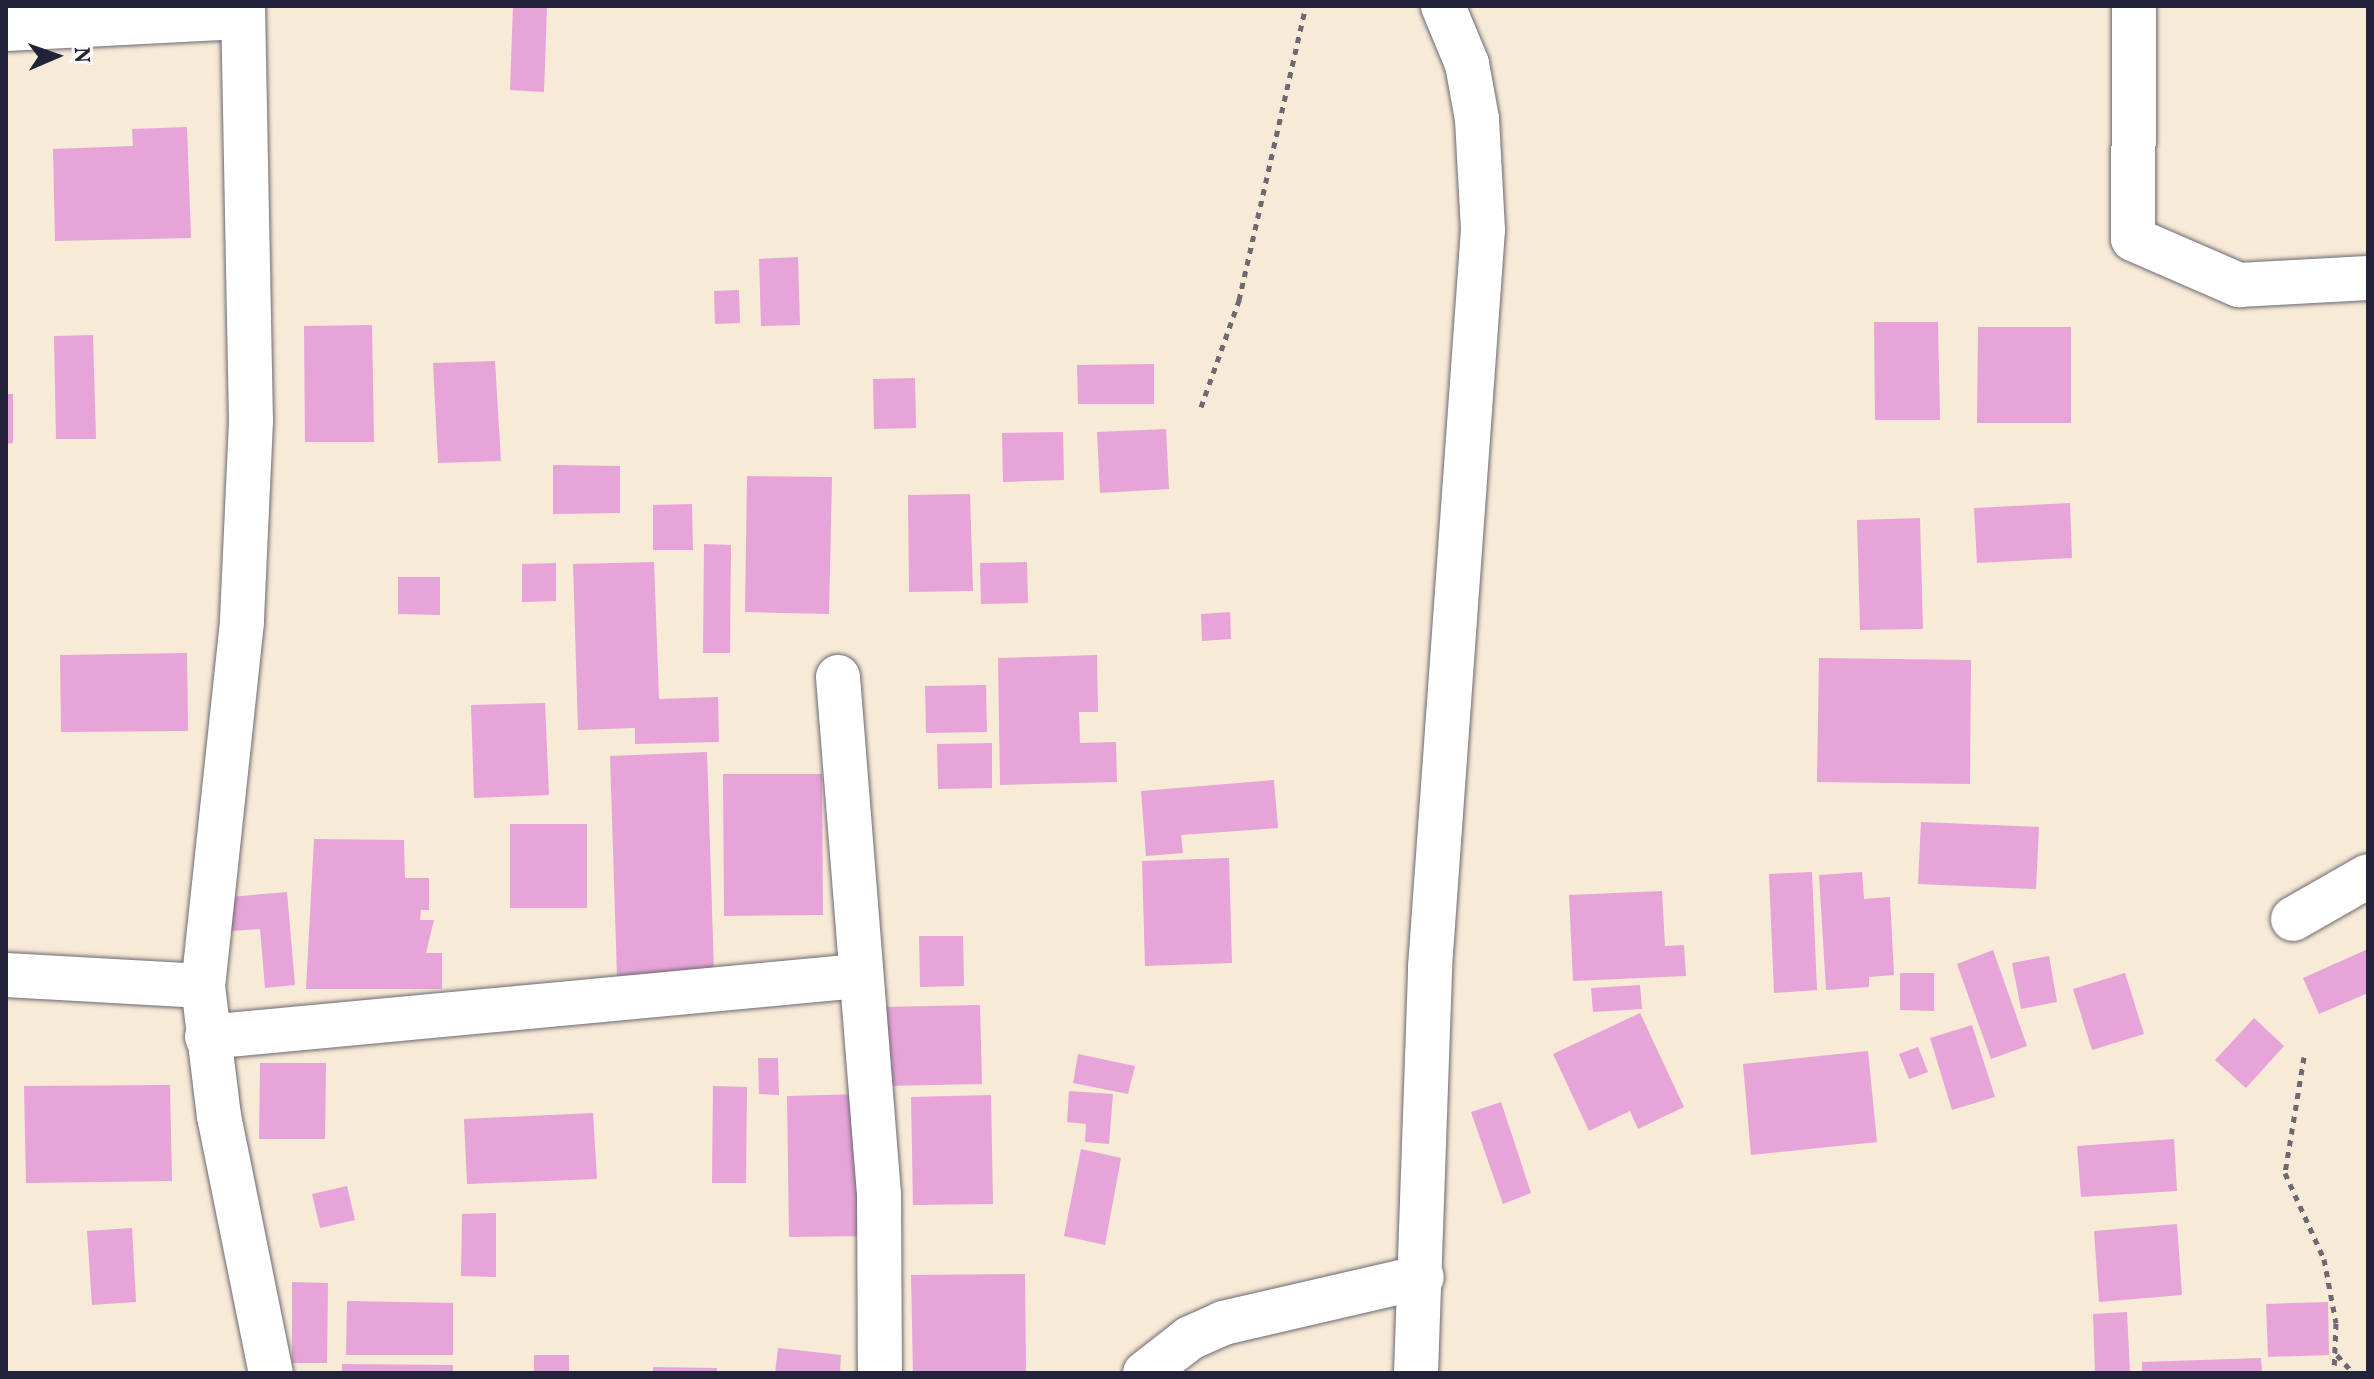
<!DOCTYPE html>
<style>
body{margin:0}
#map{position:relative;width:2374px;height:1379px;overflow:hidden;background:#f7ead6;font-family:Vollkorn,serif}
div>[style]{position:absolute}
.building>*{inset:0;background:#e7a4d8}
.path>*{height:5px;margin-top:-2.5px;transform-origin:0;background:repeating-linear-gradient(90deg,#6d6871 0 6px,transparent 0 12px)}
.roads{filter:drop-shadow(0 0 2px #6d6871) drop-shadow(0 0 2px #6d6871)}
.minor>*{height:44px;margin:-22px;padding:0 22px;transform-origin:22px;border-radius:22px;background:#fff}
span{translate:-50% -50%;white-space:nowrap;text-align:center;line-height:1.15;-webkit-text-stroke:6px #fdfcf7;paint-order:stroke}
.frame{position:absolute;inset:0;border:8px solid #22223b;pointer-events:none}
.north{position:absolute;left:16px;top:16px;width:80px;height:80px;-webkit-text-stroke:6px #fdfcf7;paint-order:stroke;rotate:88deg;font-size:22px;font-weight:700;line-height:32px;text-align:center;color:#22223b}
.north::after{content:'';display:block;margin:auto;width:28px;height:36px;background:#22223b;clip-path:polygon(50% 0,100% 100%,50% 72%,0 100%)}
</style>
<div id="map">
<div class="building">
<div style="clip-path:polygon(513px 6px,547px 6px,544px 92px,510px 90px)"></div>
<div style="clip-path:polygon(187px 127px,191px 238px,55px 241px,53px 149px,133px 146px,132px 129px)"></div>
<div style="clip-path:polygon(798px 257px,800px 325px,761px 326px,759px 259px)"></div>
<div style="clip-path:polygon(739px 290px,740px 323px,715px 324px,714px 291px)"></div>
<div style="clip-path:polygon(1874px 322px,1938px 322px,1940px 420px,1875px 420px)"></div>
<div style="clip-path:polygon(372px 325px,374px 442px,305px 442px,304px 326px)"></div>
<div style="clip-path:polygon(1978px 327px,2071px 327px,2071px 423px,1977px 423px)"></div>
<div style="clip-path:polygon(93px 335px,96px 439px,56px 439px,54px 336px)"></div>
<div style="clip-path:polygon(495px 361px,501px 461px,438px 463px,433px 363px)"></div>
<div style="clip-path:polygon(1154px 364px,1154px 404px,1078px 404px,1077px 365px)"></div>
<div style="clip-path:polygon(915px 378px,916px 428px,874px 429px,873px 379px)"></div>
<div style="clip-path:polygon(6px 394px,13px 394px,13px 443px,6px 444px)"></div>
<div style="clip-path:polygon(1166px 429px,1169px 489px,1100px 493px,1097px 432px)"></div>
<div style="clip-path:polygon(1063px 432px,1064px 480px,1003px 482px,1002px 433px)"></div>
<div style="clip-path:polygon(553px 465px,620px 466px,620px 513px,553px 514px)"></div>
<div style="clip-path:polygon(747px 476px,832px 477px,829px 614px,745px 612px)"></div>
<div style="clip-path:polygon(970px 494px,973px 591px,909px 592px,908px 495px)"></div>
<div style="clip-path:polygon(2070px 503px,2072px 558px,1977px 563px,1974px 508px)"></div>
<div style="clip-path:polygon(692px 504px,693px 550px,653px 550px,653px 505px)"></div>
<div style="clip-path:polygon(1920px 518px,1923px 629px,1860px 630px,1857px 520px)"></div>
<div style="clip-path:polygon(704px 544px,731px 545px,730px 653px,703px 653px)"></div>
<div style="clip-path:polygon(654px 562px,659px 699px,718px 697px,719px 742px,635px 744px,635px 728px,578px 730px,573px 564px)"></div>
<div style="clip-path:polygon(1027px 562px,1028px 603px,981px 604px,980px 563px)"></div>
<div style="clip-path:polygon(556px 563px,556px 601px,522px 602px,522px 564px)"></div>
<div style="clip-path:polygon(398px 577px,440px 577px,440px 615px,398px 614px)"></div>
<div style="clip-path:polygon(1230px 612px,1231px 639px,1202px 641px,1201px 614px)"></div>
<div style="clip-path:polygon(187px 653px,188px 731px,61px 732px,60px 655px)"></div>
<div style="clip-path:polygon(1097px 655px,1098px 712px,1079px 712px,1080px 743px,1116px 742px,1117px 782px,1000px 785px,998px 658px)"></div>
<div style="clip-path:polygon(1819px 658px,1971px 660px,1970px 784px,1817px 782px)"></div>
<div style="clip-path:polygon(986px 685px,987px 732px,926px 733px,925px 686px)"></div>
<div style="clip-path:polygon(545px 703px,549px 795px,474px 798px,471px 705px)"></div>
<div style="clip-path:polygon(992px 743px,992px 788px,938px 789px,937px 744px)"></div>
<div style="clip-path:polygon(707px 752px,714px 973px,617px 976px,610px 756px)"></div>
<div style="clip-path:polygon(723px 774px,822px 774px,823px 915px,724px 916px)"></div>
<div style="clip-path:polygon(1274px 780px,1278px 828px,1181px 835px,1183px 853px,1146px 856px,1141px 791px)"></div>
<div style="clip-path:polygon(1921px 822px,2039px 827px,2036px 889px,1918px 884px)"></div>
<div style="clip-path:polygon(510px 824px,587px 824px,587px 908px,510px 908px)"></div>
<div style="clip-path:polygon(314px 839px,404px 840px,405px 878px,429px 878px,429px 910px,421px 910px,420px 920px,434px 920px,426px 953px,442px 953px,442px 989px,306px 989px)"></div>
<div style="clip-path:polygon(1229px 858px,1232px 963px,1145px 966px,1142px 861px)"></div>
<div style="clip-path:polygon(1812px 872px,1817px 990px,1774px 993px,1769px 874px)"></div>
<div style="clip-path:polygon(1862px 872px,1864px 899px,1890px 897px,1894px 975px,1869px 977px,1869px 987px,1826px 990px,1819px 875px)"></div>
<div style="clip-path:polygon(1662px 891px,1665px 946px,1684px 945px,1686px 976px,1573px 981px,1569px 895px)"></div>
<div style="clip-path:polygon(287px 892px,295px 985px,265px 988px,260px 929px,232px 931px,229px 897px)"></div>
<div style="clip-path:polygon(919px 936px,963px 936px,964px 986px,920px 987px)"></div>
<div style="clip-path:polygon(2368px 949px,2368px 993px,2319px 1014px,2303px 978px)"></div>
<div style="clip-path:polygon(1993px 950px,2027px 1046px,1991px 1059px,1957px 964px)"></div>
<div style="clip-path:polygon(2049px 956px,2057px 1002px,2021px 1009px,2012px 963px)"></div>
<div style="clip-path:polygon(1900px 973px,1934px 973px,1934px 1011px,1900px 1010px)"></div>
<div style="clip-path:polygon(2125px 973px,2144px 1034px,2092px 1050px,2073px 989px)"></div>
<div style="clip-path:polygon(1640px 985px,1642px 1009px,1593px 1012px,1591px 988px)"></div>
<div style="clip-path:polygon(980px 1005px,982px 1084px,884px 1086px,882px 1007px)"></div>
<div style="clip-path:polygon(1640px 1013px,1684px 1107px,1638px 1129px,1630px 1111px,1589px 1131px,1553px 1054px)"></div>
<div style="clip-path:polygon(2254px 1018px,2284px 1046px,2246px 1088px,2215px 1060px)"></div>
<div style="clip-path:polygon(1972px 1025px,1995px 1097px,1952px 1110px,1930px 1038px)"></div>
<div style="clip-path:polygon(1918px 1047px,1928px 1072px,1909px 1079px,1899px 1054px)"></div>
<div style="clip-path:polygon(1868px 1051px,1877px 1142px,1751px 1155px,1743px 1064px)"></div>
<div style="clip-path:polygon(1078px 1054px,1135px 1066px,1128px 1094px,1073px 1083px)"></div>
<div style="clip-path:polygon(758px 1058px,778px 1058px,779px 1095px,759px 1094px)"></div>
<div style="clip-path:polygon(260px 1063px,326px 1063px,325px 1139px,259px 1139px)"></div>
<div style="clip-path:polygon(170px 1085px,172px 1181px,26px 1183px,24px 1086px)"></div>
<div style="clip-path:polygon(713px 1086px,747px 1087px,746px 1183px,712px 1183px)"></div>
<div style="clip-path:polygon(1069px 1091px,1113px 1094px,1109px 1144px,1085px 1142px,1086px 1124px,1067px 1122px)"></div>
<div style="clip-path:polygon(863px 1094px,865px 1236px,789px 1237px,787px 1096px)"></div>
<div style="clip-path:polygon(991px 1095px,993px 1204px,913px 1205px,911px 1097px)"></div>
<div style="clip-path:polygon(1501px 1102px,1531px 1193px,1503px 1204px,1471px 1112px)"></div>
<div style="clip-path:polygon(593px 1113px,597px 1179px,467px 1184px,464px 1119px)"></div>
<div style="clip-path:polygon(2174px 1139px,2177px 1191px,2081px 1197px,2077px 1146px)"></div>
<div style="clip-path:polygon(1081px 1149px,1121px 1158px,1105px 1245px,1064px 1236px)"></div>
<div style="clip-path:polygon(347px 1186px,355px 1220px,320px 1228px,312px 1194px)"></div>
<div style="clip-path:polygon(496px 1213px,496px 1277px,461px 1276px,462px 1214px)"></div>
<div style="clip-path:polygon(2177px 1224px,2182px 1295px,2099px 1302px,2094px 1231px)"></div>
<div style="clip-path:polygon(132px 1228px,136px 1302px,92px 1305px,87px 1231px)"></div>
<div style="clip-path:polygon(1025px 1274px,1026px 1373px,913px 1373px,911px 1275px)"></div>
<div style="clip-path:polygon(292px 1282px,328px 1283px,327px 1363px,292px 1363px)"></div>
<div style="clip-path:polygon(347px 1301px,453px 1303px,453px 1355px,346px 1355px)"></div>
<div style="clip-path:polygon(2328px 1302px,2329px 1355px,2268px 1357px,2266px 1304px)"></div>
<div style="clip-path:polygon(2127px 1312px,2130px 1373px,2095px 1373px,2093px 1314px)"></div>
<div style="clip-path:polygon(778px 1348px,841px 1355px,840px 1373px,775px 1373px)"></div>
<div style="clip-path:polygon(534px 1355px,569px 1355px,569px 1373px,534px 1373px)"></div>
<div style="clip-path:polygon(2261px 1358px,2262px 1373px,2142px 1373px,2142px 1362px)"></div>
<div style="clip-path:polygon(342px 1364px,453px 1365px,453px 1373px,342px 1373px)"></div>
<div style="clip-path:polygon(653px 1367px,717px 1368px,717px 1373px,653px 1373px)"></div>
</div>
<div class="path">
<div style="left:1201px;top:407px;width:114px;rotate:-70.4deg"></div>
<div style="left:1239px;top:300px;width:302px;rotate:-77.2deg"></div>
<div style="left:2304px;top:1057px;width:118px;rotate:99.3deg"></div>
<div style="left:2285px;top:1173px;width:94px;rotate:65.6deg"></div>
<div style="left:2324px;top:1259px;width:65px;rotate:79.4deg"></div>
<div style="left:2336px;top:1323px;width:50px;rotate:92.3deg"></div>
<div style="left:2337px;top:1355px;width:24px;rotate:48deg"></div>
</div>
<div class="roads">
<div class="minor">
<div style="left:243px;top:6px;width:415px;rotate:88.9deg"></div>
<div style="left:251px;top:421px;width:201px;rotate:92.6deg"></div>
<div style="left:242px;top:622px;width:366px;rotate:96.1deg"></div>
<div style="left:203px;top:986px;width:131px;rotate:83deg"></div>
<div style="left:219px;top:1116px;width:262px;rotate:78.6deg"></div>
<div style="left:2134px;top:6px;width:233px;rotate:90.2deg"></div>
<div style="left:2133px;top:239px;width:116px;rotate:23.5deg"></div>
<div style="left:2239px;top:285px;width:129px;rotate:-3.1deg"></div>
<div style="left:6px;top:29px;width:237px;rotate:-2.9deg"></div>
<div style="left:838px;top:677px;width:519px;rotate:85.47deg"></div>
<div style="left:879px;top:1194px;width:179px;rotate:89.7deg"></div>
<div style="left:2293px;top:919px;width:86px;rotate:-29.8deg"></div>
<div style="left:6px;top:975px;width:197px;rotate:3.2deg"></div>
<div style="left:207px;top:1037px;width:654px;rotate:-5.35deg"></div>
<div style="left:1145px;top:1373px;width:57px;rotate:-37.9deg"></div>
<div style="left:1190px;top:1338px;width:36px;rotate:-24deg"></div>
<div style="left:1223px;top:1323px;width:204px;rotate:-13deg"></div>
<div style="left:1416px;top:1373px;width:406px;rotate:-88deg"></div>
<div style="left:1430px;top:967px;width:739px;rotate:-85.89deg"></div>
<div style="left:1483px;top:230px;width:111px;rotate:-93.1deg"></div>
<div style="left:1477px;top:119px;width:56px;rotate:-100.3deg"></div>
<div style="left:1467px;top:64px;width:63px;rotate:-112.5deg"></div>
</div>
</div>
<div class="frame"></div>
<div class="north">N</div>
</div>
